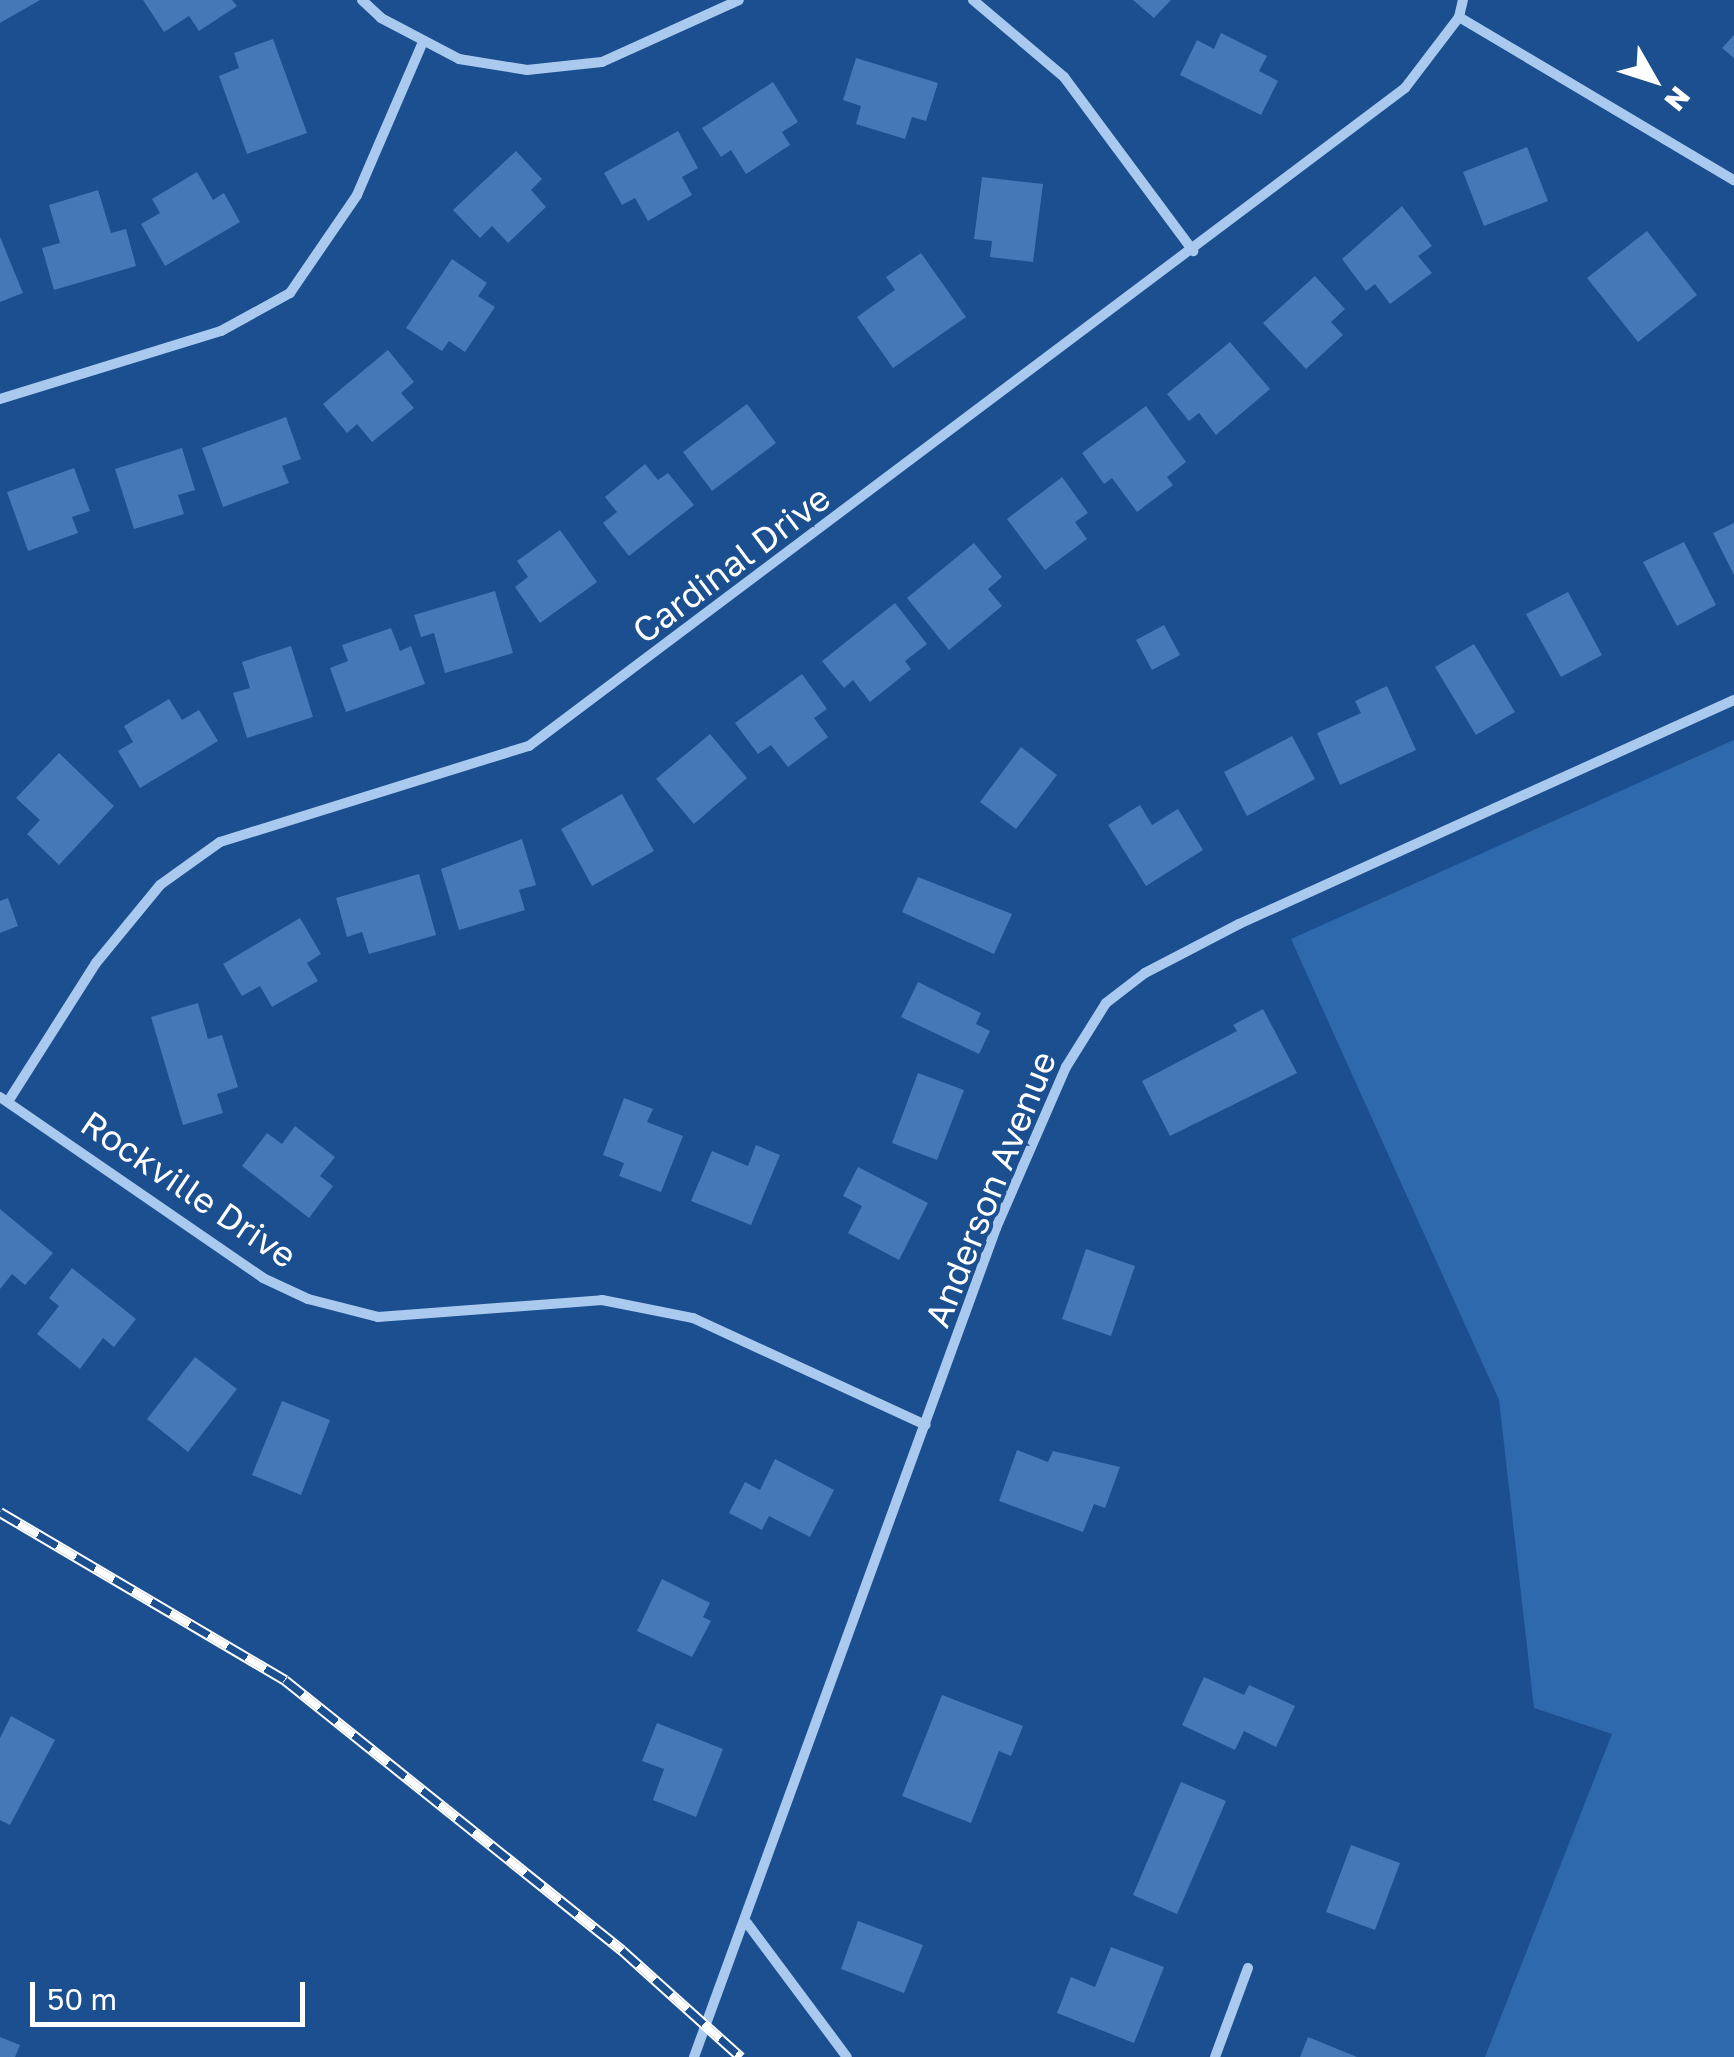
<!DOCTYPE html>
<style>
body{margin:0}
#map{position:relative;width:1734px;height:2057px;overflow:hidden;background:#1b4f8f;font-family:"Golos Text",sans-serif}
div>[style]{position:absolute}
.green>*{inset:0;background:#2e69ad}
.building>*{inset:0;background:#4478b7}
.minor>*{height:10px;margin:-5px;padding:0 5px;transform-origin:5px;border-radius:5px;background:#a9c9ee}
.rail>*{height:11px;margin-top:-5.5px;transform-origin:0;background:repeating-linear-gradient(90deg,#1b4f8f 0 22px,#fff 0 44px);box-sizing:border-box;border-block:2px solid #fff}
span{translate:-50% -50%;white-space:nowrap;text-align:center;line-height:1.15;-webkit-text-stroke:8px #1b4f8f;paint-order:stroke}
.street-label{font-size:35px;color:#fff}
.north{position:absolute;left:1604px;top:30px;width:100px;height:100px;-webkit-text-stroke:8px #1b4f8f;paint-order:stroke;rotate:129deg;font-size:28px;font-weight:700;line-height:40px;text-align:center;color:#fff}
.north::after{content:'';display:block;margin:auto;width:35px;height:45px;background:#fff;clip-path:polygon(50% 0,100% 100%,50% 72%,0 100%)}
.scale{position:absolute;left:30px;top:1982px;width:275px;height:45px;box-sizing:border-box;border:5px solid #fff;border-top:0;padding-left:12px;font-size:30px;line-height:35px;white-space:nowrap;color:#fff;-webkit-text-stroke:8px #1b4f8f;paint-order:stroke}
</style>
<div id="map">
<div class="green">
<div style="clip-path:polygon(1734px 740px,1734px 2057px,1485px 2057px,1612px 1734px,1534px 1708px,1499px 1400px,1291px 939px)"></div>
</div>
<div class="building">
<div style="clip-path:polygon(0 0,40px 0,0 23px)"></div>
<div style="clip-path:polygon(143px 0,232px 0,237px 6px,199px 31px,189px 16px,164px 32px)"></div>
<div style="clip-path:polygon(1133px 0,1171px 0,1154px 18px)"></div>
<div style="clip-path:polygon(1221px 33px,1267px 56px,1259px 71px,1278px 81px,1261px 115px,1180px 75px,1197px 40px,1214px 49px)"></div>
<div style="clip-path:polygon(1734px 35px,1734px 58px,1722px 48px)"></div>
<div style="clip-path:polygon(273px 39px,307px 133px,247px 154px,219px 76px,239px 68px,234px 53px)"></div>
<div style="clip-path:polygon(856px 58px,938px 83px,926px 121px,912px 117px,905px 139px,856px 124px,861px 106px,843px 100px)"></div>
<div style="clip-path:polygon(773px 82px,798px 122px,782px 132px,790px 145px,746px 174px,731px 150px,721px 157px,702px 128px)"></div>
<div style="clip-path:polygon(678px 131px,698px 168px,682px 177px,692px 195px,648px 221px,635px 198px,622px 205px,604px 173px)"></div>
<div style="clip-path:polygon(1527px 147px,1548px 201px,1484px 226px,1463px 172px)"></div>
<div style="clip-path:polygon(516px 151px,542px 179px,531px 190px,546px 207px,508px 243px,492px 226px,480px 238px,453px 210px)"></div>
<div style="clip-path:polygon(197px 172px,213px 200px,224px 193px,240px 222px,165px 266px,141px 224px,160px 213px,152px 199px)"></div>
<div style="clip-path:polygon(982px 177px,1043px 184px,1033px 262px,990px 257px,992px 241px,974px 239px)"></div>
<div style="clip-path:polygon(98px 190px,111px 233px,126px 229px,136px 266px,54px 290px,42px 248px,60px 243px,49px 205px)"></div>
<div style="clip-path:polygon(1402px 206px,1432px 246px,1418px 256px,1432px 273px,1390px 304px,1375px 284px,1366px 291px,1342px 259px)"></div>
<div style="clip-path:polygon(1647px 231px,1697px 295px,1638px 342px,1587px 278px)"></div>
<div style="clip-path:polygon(0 237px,23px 293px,0 302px)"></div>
<div style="clip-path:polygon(921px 253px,966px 317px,893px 368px,857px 317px,895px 290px,886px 277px)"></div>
<div style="clip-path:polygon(452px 259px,487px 283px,478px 296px,495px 307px,465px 352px,449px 341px,442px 351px,406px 328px)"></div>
<div style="clip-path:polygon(1315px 276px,1345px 309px,1331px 322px,1343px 335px,1306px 369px,1263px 323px)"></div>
<div style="clip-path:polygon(1230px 342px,1270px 389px,1216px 435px,1199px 413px,1189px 421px,1167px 394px)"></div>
<div style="clip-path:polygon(388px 350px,414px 382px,401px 393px,414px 408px,372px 442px,357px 424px,347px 433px,323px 404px)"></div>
<div style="clip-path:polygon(747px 404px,776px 443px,712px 491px,683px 452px)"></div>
<div style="clip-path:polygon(1146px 406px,1186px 462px,1167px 477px,1173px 485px,1137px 512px,1112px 478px,1104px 484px,1082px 453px)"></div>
<div style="clip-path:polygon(286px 417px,301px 459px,282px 466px,289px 483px,223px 507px,202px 448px)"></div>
<div style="clip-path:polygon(182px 448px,195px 490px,178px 495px,184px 514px,134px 529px,115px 469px)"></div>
<div style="clip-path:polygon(645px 464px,658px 480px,668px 473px,694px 505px,629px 556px,603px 523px,617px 512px,605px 497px)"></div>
<div style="clip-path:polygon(74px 468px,90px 511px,72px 517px,78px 533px,28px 551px,7px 492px)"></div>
<div style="clip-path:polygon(1062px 477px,1088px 513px,1075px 522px,1087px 539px,1045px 570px,1007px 519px)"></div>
<div style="clip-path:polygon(1734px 523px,1734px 575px,1713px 533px)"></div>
<div style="clip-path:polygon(560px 530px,597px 582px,540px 623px,515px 587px,528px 577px,517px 561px)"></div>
<div style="clip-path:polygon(1684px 542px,1716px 605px,1677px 626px,1643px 562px)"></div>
<div style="clip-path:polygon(974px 543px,1002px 577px,988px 589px,1002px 606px,949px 650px,907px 598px)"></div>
<div style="clip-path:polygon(495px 591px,513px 653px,445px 673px,434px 633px,421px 637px,414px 615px)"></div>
<div style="clip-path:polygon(1568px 592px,1602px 655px,1561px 677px,1526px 614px)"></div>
<div style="clip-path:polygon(895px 603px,927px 644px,905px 661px,911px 669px,870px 702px,853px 680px,844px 688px,822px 661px)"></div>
<div style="clip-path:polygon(1164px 625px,1180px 655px,1152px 670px,1136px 640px)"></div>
<div style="clip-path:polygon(391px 628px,400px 651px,411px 646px,425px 684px,346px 712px,330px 668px,348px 661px,342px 645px)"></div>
<div style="clip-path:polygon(1474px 644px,1515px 712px,1476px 735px,1435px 667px)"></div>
<div style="clip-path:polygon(291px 646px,313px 717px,247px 738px,233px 693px,250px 688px,242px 662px)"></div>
<div style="clip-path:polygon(802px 674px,827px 709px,814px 718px,828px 737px,788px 767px,771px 745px,758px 754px,735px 723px)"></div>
<div style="clip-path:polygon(1387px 686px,1416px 750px,1340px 785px,1317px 733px,1361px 713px,1355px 701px)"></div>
<div style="clip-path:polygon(169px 699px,182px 720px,199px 710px,218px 741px,140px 788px,118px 751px,133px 742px,124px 726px)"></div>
<div style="clip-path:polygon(710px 734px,747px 778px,694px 824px,656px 779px)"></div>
<div style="clip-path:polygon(1292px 736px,1315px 779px,1247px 816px,1224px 772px)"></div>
<div style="clip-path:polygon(1021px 747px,1057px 775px,1016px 829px,980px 802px)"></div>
<div style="clip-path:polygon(59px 753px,114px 806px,59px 865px,27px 834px,40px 820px,16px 798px)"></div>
<div style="clip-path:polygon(622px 794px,654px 851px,592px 886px,561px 829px)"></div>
<div style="clip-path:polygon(1140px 805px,1152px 825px,1178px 809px,1203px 850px,1146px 886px,1108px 825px)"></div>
<div style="clip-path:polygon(522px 839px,536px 885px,519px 890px,525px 910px,459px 930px,441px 869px)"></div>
<div style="clip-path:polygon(419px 874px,436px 935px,369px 954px,362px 932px,347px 937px,336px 898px)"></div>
<div style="clip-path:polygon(918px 877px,1012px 914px,994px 954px,902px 912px)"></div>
<div style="clip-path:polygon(8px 898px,18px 926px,0 933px,0 901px)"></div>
<div style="clip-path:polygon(300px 918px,321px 954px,307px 963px,318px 981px,272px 1007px,260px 986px,242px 996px,223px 964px)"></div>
<div style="clip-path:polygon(918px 982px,981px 1013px,976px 1024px,990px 1031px,979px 1054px,901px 1017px)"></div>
<div style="clip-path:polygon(198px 1003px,208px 1039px,222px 1035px,238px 1087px,217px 1094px,223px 1113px,183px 1125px,151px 1017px)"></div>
<div style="clip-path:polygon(1263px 1009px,1297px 1073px,1170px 1136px,1142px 1081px,1237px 1031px,1233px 1025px)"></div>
<div style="clip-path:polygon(918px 1073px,964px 1090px,937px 1160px,892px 1143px)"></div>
<div style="clip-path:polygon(624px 1098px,653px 1109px,647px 1122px,683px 1136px,661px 1192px,619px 1176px,624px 1163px,603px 1155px)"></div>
<div style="clip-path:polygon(295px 1126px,335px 1157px,320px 1176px,333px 1186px,309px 1218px,242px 1166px,267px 1133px,282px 1144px)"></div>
<div style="clip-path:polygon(756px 1145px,780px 1155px,751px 1225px,691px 1201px,712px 1151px,748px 1166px)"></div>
<div style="clip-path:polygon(858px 1167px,928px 1203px,899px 1260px,848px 1233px,862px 1206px,843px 1196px)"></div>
<div style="clip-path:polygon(0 1209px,53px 1253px,25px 1285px,12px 1274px,0 1289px)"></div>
<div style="clip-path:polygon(1086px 1249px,1135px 1266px,1111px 1336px,1062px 1319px)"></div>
<div style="clip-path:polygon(72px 1268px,136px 1319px,114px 1347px,103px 1338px,80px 1369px,37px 1334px,59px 1306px,49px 1298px)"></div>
<div style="clip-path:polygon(195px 1357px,237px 1389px,188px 1452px,147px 1419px)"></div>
<div style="clip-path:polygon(282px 1401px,330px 1420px,301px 1495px,252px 1475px)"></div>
<div style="clip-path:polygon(1017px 1450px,1048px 1462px,1053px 1451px,1120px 1467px,1105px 1508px,1094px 1504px,1083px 1532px,999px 1501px)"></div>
<div style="clip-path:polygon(775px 1459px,834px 1490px,810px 1537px,769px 1516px,762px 1530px,729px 1513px,745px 1482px,760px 1490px)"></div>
<div style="clip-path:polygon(662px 1579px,710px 1603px,703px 1617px,711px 1621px,692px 1657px,637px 1631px)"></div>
<div style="clip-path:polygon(1204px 1677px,1244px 1695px,1249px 1685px,1295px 1706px,1276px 1747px,1244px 1731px,1235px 1750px,1182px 1725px)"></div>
<div style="clip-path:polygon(942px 1695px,1023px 1726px,1011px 1756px,999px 1751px,971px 1823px,902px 1796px)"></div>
<div style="clip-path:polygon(11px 1716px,55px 1740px,10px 1825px,0 1820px,0 1738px)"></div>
<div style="clip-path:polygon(657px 1723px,723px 1749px,696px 1817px,653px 1800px,664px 1769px,642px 1761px)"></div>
<div style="clip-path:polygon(1181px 1782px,1226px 1801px,1177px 1914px,1133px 1895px)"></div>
<div style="clip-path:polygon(1351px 1845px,1400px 1863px,1375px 1930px,1326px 1912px)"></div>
<div style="clip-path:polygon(858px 1921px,923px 1945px,904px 1993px,841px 1969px)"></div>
<div style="clip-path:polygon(1111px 1947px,1164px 1967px,1134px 2043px,1057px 2013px,1071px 1977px,1095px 1987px)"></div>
<div style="clip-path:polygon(0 2037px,20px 2045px,15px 2057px,0 2057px)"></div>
<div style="clip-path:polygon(1308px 2037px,1357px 2057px,1300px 2057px)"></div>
</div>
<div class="minor">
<div style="left:362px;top:0;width:26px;rotate:43deg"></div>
<div style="left:381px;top:18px;width:88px;rotate:27.7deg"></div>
<div style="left:459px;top:59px;width:69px;rotate:9.2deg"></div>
<div style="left:527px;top:70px;width:75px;rotate:-6.1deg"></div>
<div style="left:602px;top:62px;width:150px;rotate:-24.3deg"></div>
<div style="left:973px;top:0;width:119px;rotate:40.2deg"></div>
<div style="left:1064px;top:77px;width:217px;rotate:53.4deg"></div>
<div style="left:1459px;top:17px;width:320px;rotate:30.7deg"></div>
<div style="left:0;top:399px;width:231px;rotate:-17.1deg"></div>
<div style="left:221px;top:331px;width:79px;rotate:-28.8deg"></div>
<div style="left:290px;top:293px;width:119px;rotate:-55.6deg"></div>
<div style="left:357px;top:195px;width:167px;rotate:-66.7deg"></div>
<div style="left:0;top:1097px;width:319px;rotate:34.5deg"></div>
<div style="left:263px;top:1278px;width:50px;rotate:25deg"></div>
<div style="left:308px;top:1299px;width:72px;rotate:14.4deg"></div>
<div style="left:378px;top:1317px;width:225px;rotate:-4.3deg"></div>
<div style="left:602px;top:1300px;width:93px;rotate:11.2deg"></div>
<div style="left:693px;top:1318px;width:256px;rotate:24.7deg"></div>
<div style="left:9px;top:1100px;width:162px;rotate:-57.6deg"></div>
<div style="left:96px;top:963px;width:101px;rotate:-50.6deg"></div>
<div style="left:160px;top:885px;width:74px;rotate:-35.6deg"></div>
<div style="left:220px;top:842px;width:324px;rotate:-17.3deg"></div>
<div style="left:529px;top:746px;width:1096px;rotate:-36.91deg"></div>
<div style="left:1405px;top:88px;width:89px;rotate:-52.7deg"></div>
<div style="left:1459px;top:17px;width:17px;rotate:-77deg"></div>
<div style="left:747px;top:1923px;width:167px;rotate:53.3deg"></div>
<div style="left:694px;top:2057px;width:882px;rotate:-69.98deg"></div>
<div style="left:996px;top:1228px;width:176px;rotate:-66.5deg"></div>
<div style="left:1066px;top:1067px;width:75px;rotate:-58deg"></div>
<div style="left:1106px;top:1003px;width:49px;rotate:-37.6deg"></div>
<div style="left:1145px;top:973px;width:106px;rotate:-27.5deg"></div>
<div style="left:1239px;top:924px;width:543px;rotate:-24.35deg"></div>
<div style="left:1215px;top:2057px;width:95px;rotate:-69.7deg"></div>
</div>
<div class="rail">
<div style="left:0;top:1512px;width:331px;rotate:30.5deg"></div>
<div style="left:285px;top:1680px;width:432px;rotate:38.7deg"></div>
<div style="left:622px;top:1950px;width:160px;rotate:42deg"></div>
</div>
<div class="street-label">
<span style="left:731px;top:564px;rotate:-37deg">Cardinal Drive</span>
<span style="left:189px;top:1189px;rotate:34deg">Rockville Drive</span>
<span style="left:990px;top:1189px;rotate:-68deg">Anderson Avenue</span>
</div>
<div class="north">N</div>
<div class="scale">50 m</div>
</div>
